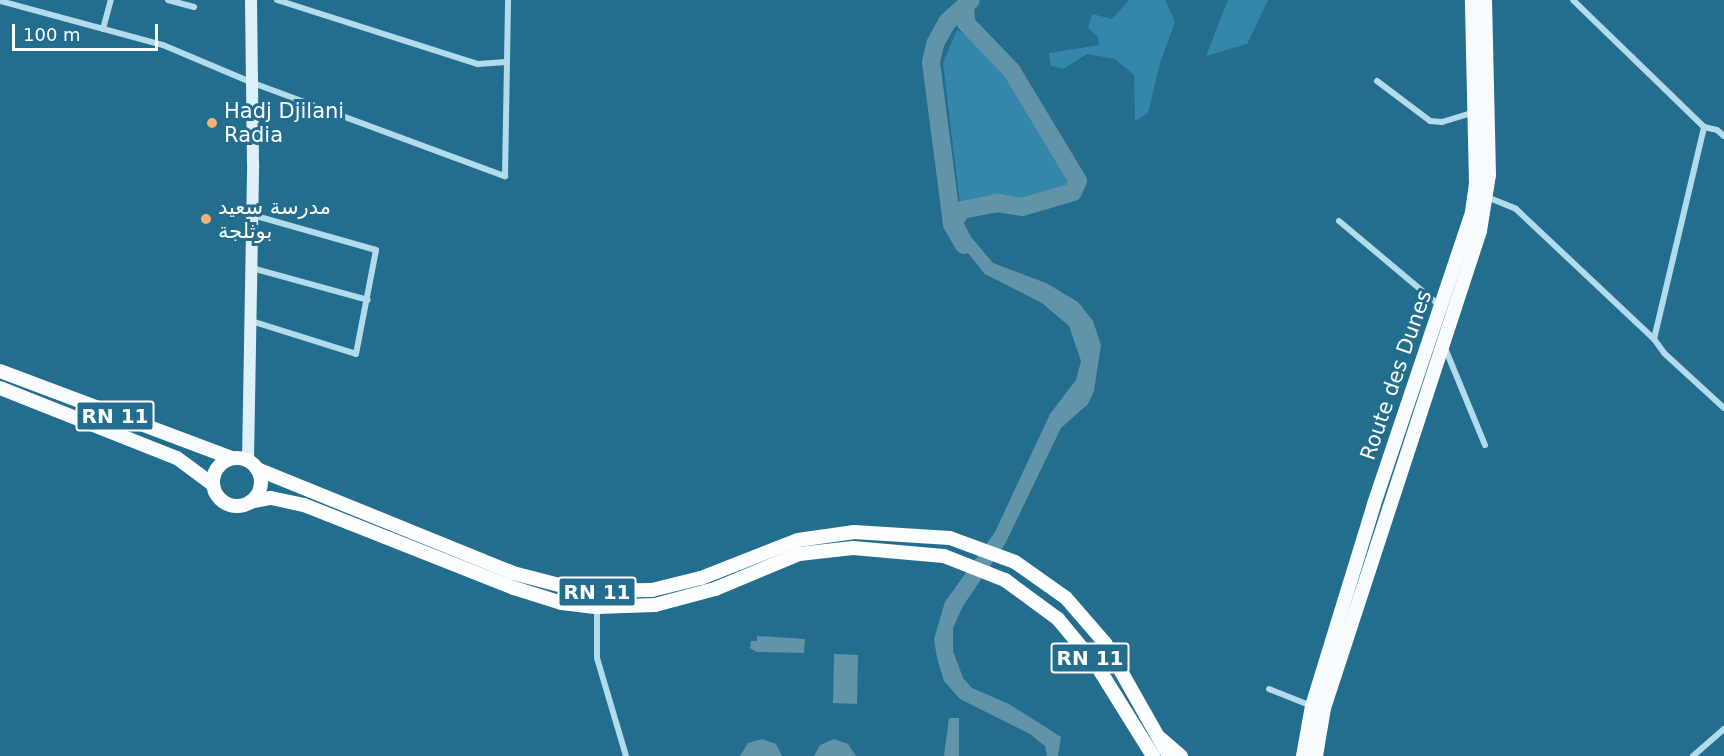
<!DOCTYPE html>
<meta charset="utf-8">
<style>
body{margin:0}
#map{position:relative;width:1724px;height:756px;overflow:hidden;background:#236d8e;font-family:"DejaVu Sans","Noto Naskh Arabic",sans-serif}
div>[style]{position:absolute}
.green>*{inset:0;background:#3487aa}
.water>*{inset:0;background:#6294a9}
.river>*{height:18px;margin:-9px;padding:0 9px;transform-origin:9px;border-radius:9px;background:#6294a9}
.minor>*{height:6px;margin:-3px;padding:0 3px;transform-origin:3px;border-radius:3px;background:#b2dbec}
.secondary>*{height:12px;margin:-6px;padding:0 6px;transform-origin:6px;border-radius:6px;background:#def1f9}
.primary>*{height:14px;margin:-7px;padding:0 7px;transform-origin:7px;border-radius:7px;background:#f8fcff}
.trunk>*{height:14px;margin:-7px;padding:0 7px;transform-origin:7px;border-radius:7px;background:#fcfeff}
.trunk>.ring{margin:-7px;padding:0;box-sizing:content-box;background:none;border:14px solid #fcfeff;border-radius:50%}
.dots>*{width:16px;height:16px;translate:-50% -50%;box-sizing:border-box;border:3px solid #236d8e;border-radius:50%}
span{translate:-50% -50%;white-space:nowrap;text-align:center;line-height:1.15;-webkit-text-stroke:6px #236d8e;paint-order:stroke}
.shield-label span{padding:2px 4px;background:#236d8e;border:2px solid;border-radius:4px;-webkit-text-stroke-width:0}
.shield-label{font-size:20px;color:#fff;font-weight:700}
.poi-label{font-size:21px;color:#fff}
.left{translate:0 -50%;text-align:left}
.street-label{font-size:21px;color:#fff}
.scale{position:absolute;left:12px;top:24px;width:146px;height:27px;box-sizing:border-box;border:3px solid #fff;border-top:0;padding-left:8px;font-size:18px;line-height:21px;white-space:nowrap;color:#fff;-webkit-text-stroke:4px #236d8e;paint-order:stroke}
</style>
<div id="map">
<div class="green">
<div style="clip-path:polygon(1129px 0,1165px 0,1175px 22px,1160px 63px,1148px 113px,1135px 121px,1134px 75px,1115px 59px,1087px 54px,1063px 69px,1051px 66px,1049px 53px,1099px 45px,1098px 37px,1088px 28px,1092px 14px,1112px 19px)"></div>
<div style="clip-path:polygon(1228px 0,1268px 0,1247px 44px,1206px 56px)"></div>
<div style="clip-path:polygon(957px 30px,980px 42px,1011px 75px,1070px 174px,1067px 185px,1021px 204px,994px 200px,960px 204px,943px 63px)"></div>
</div>
<div class="water">
<div style="clip-path:polygon(959px 214px,971px 237px,993px 263px,1046px 283px,1078px 302px,1093px 321px,1101px 345px,1094px 391px,1088px 404px,1061px 428px,1005px 544px,963px 606px,953px 628px,953px 651px,963px 678px,972px 688px,1009px 704px,1061px 737px,1058px 756px,1047px 756px,1045px 746px,1030px 734px,960px 699px,944px 681px,937px 658px,934px 639px,945px 602px,995px 532px,1050px 414px,1076px 380px,1081px 361px,1069px 326px,1042px 303px,985px 274px,955px 237px,952px 224px)"></div>
<div style="clip-path:polygon(757px 636px,805px 639px,804px 653px,757px 652px,750px 648px,751px 641px,757px 641px)"></div>
<div style="clip-path:polygon(834px 654px,858px 655px,857px 704px,833px 703px)"></div>
<div style="clip-path:polygon(949px 718px,959px 718px,959px 756px,944px 756px)"></div>
<div style="clip-path:polygon(762px 739px,776px 744px,782px 756px,740px 756px,748px 743px)"></div>
<div style="clip-path:polygon(834px 739px,848px 744px,856px 756px,814px 756px,820px 745px)"></div>
</div>
<div class="river">
<div style="left:952px;top:224px;width:163px;rotate:-97.4deg"></div>
<div style="left:931px;top:62px;width:18px;rotate:-77deg"></div>
<div style="left:935px;top:44px;width:25px;rotate:-61deg"></div>
<div style="left:947px;top:22px;width:24px;rotate:-42deg"></div>
<div style="left:964px;top:245px;width:24px;rotate:-120deg"></div>
<div style="left:952px;top:224px;width:17px;rotate:-54deg"></div>
<div style="left:962px;top:210px;width:36px;rotate:-11deg"></div>
<div style="left:997px;top:203px;width:25px;rotate:9deg"></div>
<div style="left:1022px;top:207px;width:53px;rotate:-16.4deg"></div>
<div style="left:1073px;top:192px;width:12px;rotate:-66deg"></div>
<div style="left:1078px;top:181px;width:128px;rotate:-121deg"></div>
<div style="left:1012px;top:71px;width:66px;rotate:-133.8deg"></div>
<div style="left:966px;top:23px;width:17px;rotate:-93deg"></div>
<div style="left:965px;top:6px;width:8px;rotate:-45deg"></div>
</div>
<div class="minor">
<div style="left:168px;top:0;width:27px;rotate:15deg"></div>
<div style="left:277px;top:0;width:211px;rotate:17.7deg"></div>
<div style="left:478px;top:64px;width:28px;rotate:-4deg"></div>
<div style="left:0;top:1px;width:169px;rotate:15.1deg"></div>
<div style="left:163px;top:45px;width:98px;rotate:22.9deg"></div>
<div style="left:253px;top:83px;width:269px;rotate:20.3deg"></div>
<div style="left:505px;top:176px;width:176px;rotate:-89deg"></div>
<div style="left:103px;top:29px;width:30px;rotate:-75deg"></div>
<div style="left:1377px;top:81px;width:66px;rotate:37deg"></div>
<div style="left:1430px;top:121px;width:12px;rotate:5deg"></div>
<div style="left:1442px;top:122px;width:34px;rotate:-17deg"></div>
<div style="left:1704px;top:127px;width:13px;rotate:13deg"></div>
<div style="left:1717px;top:130px;width:9px;rotate:41deg"></div>
<div style="left:1487px;top:197px;width:31px;rotate:22deg"></div>
<div style="left:1516px;top:209px;width:190px;rotate:43.3deg"></div>
<div style="left:1654px;top:339px;width:218px;rotate:-76.7deg"></div>
<div style="left:1704px;top:127px;width:182px;rotate:-135.9deg"></div>
<div style="left:1339px;top:221px;width:131px;rotate:40deg"></div>
<div style="left:252px;top:268px;width:120px;rotate:15.4deg"></div>
<div style="left:251px;top:321px;width:110px;rotate:17.4deg"></div>
<div style="left:356px;top:354px;width:106px;rotate:-79.1deg"></div>
<div style="left:376px;top:250px;width:129px;rotate:-164.2deg"></div>
<div style="left:1654px;top:339px;width:17px;rotate:54deg"></div>
<div style="left:1664px;top:353px;width:81px;rotate:42.5deg"></div>
<div style="left:1445px;top:348px;width:105px;rotate:67.6deg"></div>
<div style="left:597px;top:608px;width:50px;rotate:90deg"></div>
<div style="left:597px;top:658px;width:102px;rotate:73.5deg"></div>
<div style="left:1269px;top:689px;width:46px;rotate:21.6deg"></div>
<div style="left:1693px;top:756px;width:41px;rotate:-41.1deg"></div>
</div>
<div class="secondary">
<div style="left:248px;top:460px;width:296px;rotate:-89deg"></div>
<div style="left:253px;top:164px;width:164px;rotate:-90.7deg"></div>
</div>
<div class="primary">
<div style="left:0;top:371px;width:247px;rotate:20.6deg"></div>
<div style="left:0;top:388px;width:190px;rotate:21.6deg"></div>
<div style="left:177px;top:458px;width:44px;rotate:36.6deg"></div>
<div style="left:1160px;top:738px;width:28px;rotate:41deg"></div>
<div style="left:1303px;top:756px;width:51px;rotate:-79.8deg"></div>
<div style="left:1312px;top:706px;width:211px;rotate:-72.9deg"></div>
<div style="left:1374px;top:504px;width:308px;rotate:-71.4deg"></div>
<div style="left:1472px;top:212px;width:29px;rotate:-82deg"></div>
<div style="left:1476px;top:183px;width:183px;rotate:-91.3deg"></div>
<div style="left:1316px;top:756px;width:49px;rotate:-80.5deg"></div>
<div style="left:1324px;top:708px;width:502px;rotate:-71.89deg"></div>
<div style="left:1480px;top:231px;width:57px;rotate:-80.9deg"></div>
<div style="left:1489px;top:175px;width:175px;rotate:-91.3deg"></div>
</div>
<div class="trunk">
<div class="ring" style="left:213px;top:458px;width:34px;height:34px"></div>
<div style="left:257px;top:469px;width:276px;rotate:22.1deg"></div>
<div style="left:513px;top:573px;width:71px;rotate:14.6deg"></div>
<div style="left:582px;top:591px;width:70px;rotate:-0.8deg"></div>
<div style="left:652px;top:590px;width:50px;rotate:-13.8deg"></div>
<div style="left:701px;top:578px;width:104px;rotate:-21.4deg"></div>
<div style="left:798px;top:540px;width:57px;rotate:-8.1deg"></div>
<div style="left:854px;top:532px;width:96px;rotate:3.6deg"></div>
<div style="left:950px;top:538px;width:69px;rotate:20.3deg"></div>
<div style="left:1015px;top:562px;width:62px;rotate:35.2deg"></div>
<div style="left:1066px;top:598px;width:60px;rotate:49.1deg"></div>
<div style="left:1105px;top:643px;width:130px;rotate:60.5deg"></div>
<div style="left:250px;top:502px;width:21px;rotate:-11deg"></div>
<div style="left:271px;top:498px;width:34px;rotate:12deg"></div>
<div style="left:304px;top:505px;width:226px;rotate:21.6deg"></div>
<div style="left:514px;top:588px;width:50px;rotate:17.4deg"></div>
<div style="left:562px;top:603px;width:35px;rotate:7deg"></div>
<div style="left:597px;top:607px;width:58px;rotate:-2deg"></div>
<div style="left:655px;top:605px;width:62px;rotate:-14.9deg"></div>
<div style="left:715px;top:589px;width:91px;rotate:-22.6deg"></div>
<div style="left:799px;top:554px;width:54px;rotate:-6.3deg"></div>
<div style="left:853px;top:548px;width:91px;rotate:5deg"></div>
<div style="left:944px;top:556px;width:66px;rotate:21.5deg"></div>
<div style="left:1005px;top:580px;width:66px;rotate:36.3deg"></div>
<div style="left:1058px;top:619px;width:61px;rotate:50.3deg"></div>
<div style="left:1097px;top:666px;width:106px;rotate:58.1deg"></div>
</div>
<div class="dots">
<div style="left:212px;top:123px;background:#f7b075"></div>
<div style="left:206px;top:219px;background:#f7b075"></div>
</div>
<div class="shield-label">
<span style="left:115px;top:416px">RN 11</span>
<span style="left:597px;top:592px">RN 11</span>
<span style="left:1090px;top:658px">RN 11</span>
</div>
<div class="poi-label">
<span class="left" style="left:224px;top:123px">Hadj Djilani<br>Radia</span>
<span class="left" style="left:218px;top:219px">مدرسة سعيد<br>بوثلجة</span>
</div>
<div class="street-label">
<span style="left:1396px;top:375px;rotate:-71deg">Route des Dunes</span>
</div>
<div class="scale">100 m</div>
</div>
